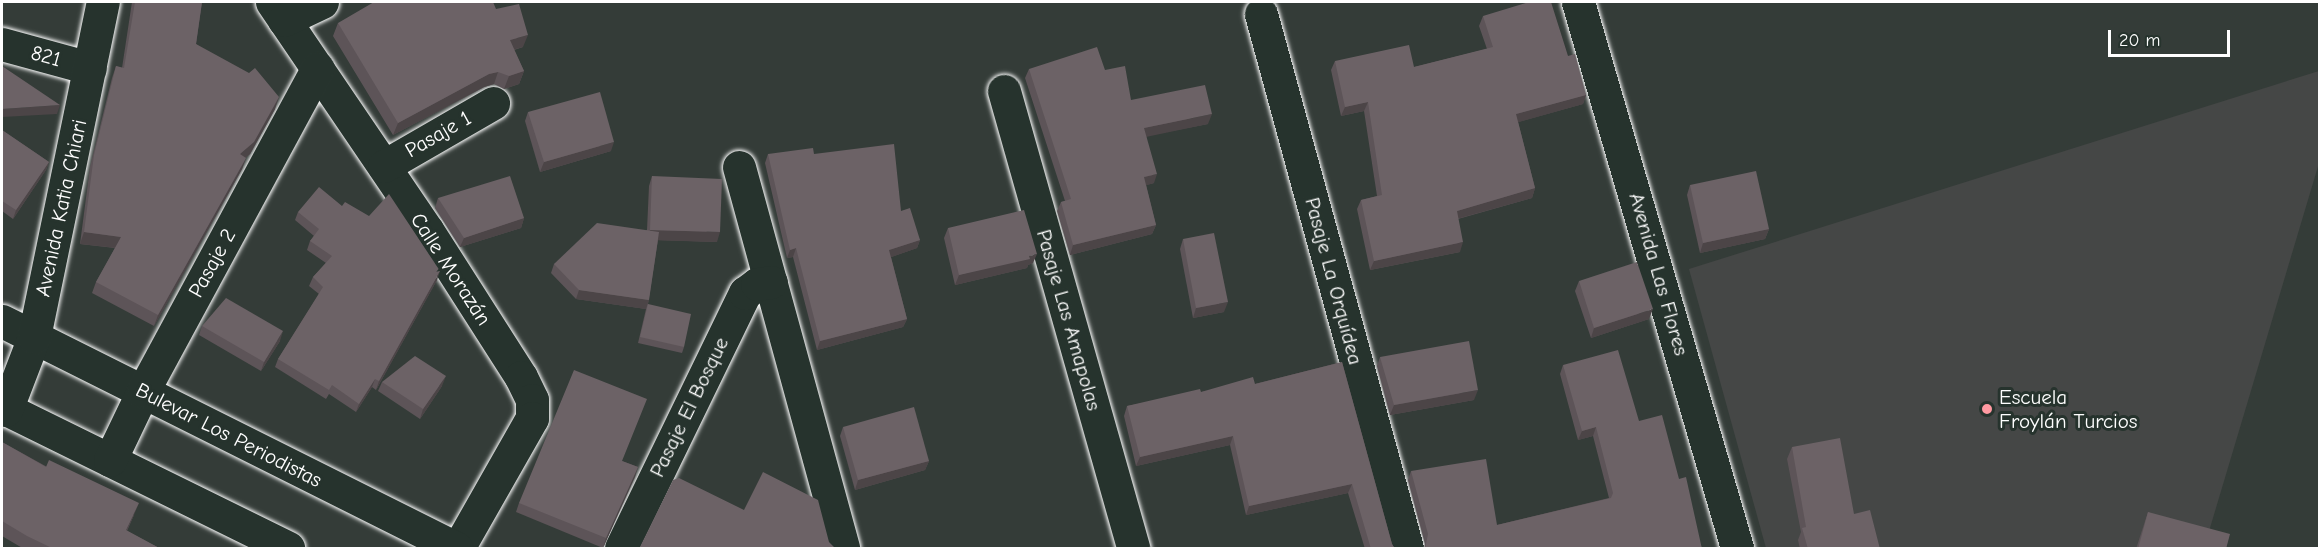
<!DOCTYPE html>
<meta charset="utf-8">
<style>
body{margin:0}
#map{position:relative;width:2321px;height:550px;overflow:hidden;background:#343c38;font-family:"Comic Neue",sans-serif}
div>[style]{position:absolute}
.built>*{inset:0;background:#454746}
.roads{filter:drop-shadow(0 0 2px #fff) drop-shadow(0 0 2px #fff)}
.minor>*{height:33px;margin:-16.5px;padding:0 16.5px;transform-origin:16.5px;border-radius:16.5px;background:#26332d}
.wall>*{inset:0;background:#5d5458}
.shaded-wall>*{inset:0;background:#4c4547}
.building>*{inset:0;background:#6c6266}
.dots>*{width:16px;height:16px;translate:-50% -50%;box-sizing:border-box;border:3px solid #26332d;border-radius:50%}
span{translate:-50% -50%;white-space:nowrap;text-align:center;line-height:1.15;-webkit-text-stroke:6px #26332d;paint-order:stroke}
.street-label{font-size:21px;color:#fff}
.poi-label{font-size:21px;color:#fff}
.left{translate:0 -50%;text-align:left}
.frame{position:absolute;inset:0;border:3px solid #fff;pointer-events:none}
.scale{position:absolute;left:2108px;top:30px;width:122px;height:27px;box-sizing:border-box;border:3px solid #fff;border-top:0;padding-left:8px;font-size:18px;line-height:21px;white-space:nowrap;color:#fff;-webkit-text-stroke:4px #26332d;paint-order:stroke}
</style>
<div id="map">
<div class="built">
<div style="clip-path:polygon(2319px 71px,2319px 163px,2204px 548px,1766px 548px,1689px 269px)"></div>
</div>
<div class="roads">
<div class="minor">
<div style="left:272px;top:2px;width:276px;rotate:55.8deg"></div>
<div style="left:427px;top:230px;width:174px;rotate:57.4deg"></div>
<div style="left:521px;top:377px;width:25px;rotate:64deg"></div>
<div style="left:532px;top:400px;width:18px;rotate:90deg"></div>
<div style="left:532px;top:418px;width:150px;rotate:119.6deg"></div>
<div style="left:1578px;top:2px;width:569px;rotate:73.76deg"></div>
<div style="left:1261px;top:14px;width:554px;rotate:74.71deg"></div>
<div style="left:284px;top:20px;width:42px;rotate:-25.3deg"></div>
<div style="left:2px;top:44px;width:91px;rotate:15.3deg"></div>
<div style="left:1004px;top:91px;width:475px;rotate:74.2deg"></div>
<div style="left:384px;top:166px;width:126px;rotate:-30deg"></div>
<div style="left:739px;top:167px;width:395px;rotate:74.7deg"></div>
<div style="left:2px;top:321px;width:508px;rotate:26.57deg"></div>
<div style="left:2px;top:407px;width:319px;rotate:26.2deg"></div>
<div style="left:6px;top:410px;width:78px;rotate:-69deg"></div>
<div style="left:34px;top:337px;width:342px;rotate:-78.4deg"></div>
<div style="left:110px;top:460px;width:76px;rotate:-64.4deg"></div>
<div style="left:143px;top:391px;width:367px;rotate:-61.6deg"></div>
<div style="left:621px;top:548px;width:284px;rotate:-64.1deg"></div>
<div style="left:745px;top:293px;width:15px;rotate:-37deg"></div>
<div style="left:757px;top:284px;width:14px;rotate:-8deg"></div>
</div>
</div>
<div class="wall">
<div style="clip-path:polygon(132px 2px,202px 2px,196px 44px,275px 109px,250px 154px,246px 157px,242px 169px,154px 326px,92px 293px,96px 282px,115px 248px,80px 244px,90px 167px,112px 78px,116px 66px,122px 68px)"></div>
<div style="clip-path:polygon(496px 9px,523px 47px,514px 50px,524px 71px,519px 84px,504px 89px,494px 84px,484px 87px,393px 135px,333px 36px,338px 23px)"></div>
<div style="clip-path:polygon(1483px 16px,1568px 56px,1586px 95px,1583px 104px,1518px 122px,1535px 188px,1532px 198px,1458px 219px,1460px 252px,1370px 270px,1357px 209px,1361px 200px,1377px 196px,1364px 111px,1341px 116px,1331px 70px,1335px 61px,1414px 67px,1487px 49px,1479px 26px)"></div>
<div style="clip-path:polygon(1029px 69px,1208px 124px,1146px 136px,1154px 183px,1146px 185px,1156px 225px,1152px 234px,1070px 255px,1057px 211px,1061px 202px,1065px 201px,1025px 78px)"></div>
<div style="clip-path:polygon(528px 112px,611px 151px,540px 172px,525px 121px)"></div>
<div style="clip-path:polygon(2px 130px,49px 162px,46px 170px,13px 219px,2px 211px)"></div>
<div style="clip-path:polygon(768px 154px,814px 154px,901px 211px,920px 240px,917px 248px,891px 257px,907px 319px,903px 327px,817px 350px,793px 257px,787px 258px,765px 163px)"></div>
<div style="clip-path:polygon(652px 176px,717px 242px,658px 240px,648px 304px,684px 347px,682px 353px,638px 343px,646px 309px,576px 299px,551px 273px,554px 264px,647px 230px,649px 186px)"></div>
<div style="clip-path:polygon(1690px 185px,1769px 229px,1765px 239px,1700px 253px,1687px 195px)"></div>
<div style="clip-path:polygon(438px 198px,524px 218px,521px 228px,460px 247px,435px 208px)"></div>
<div style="clip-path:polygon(342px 206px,437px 280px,376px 390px,372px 387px,356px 412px,329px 394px,326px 399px,275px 367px,278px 359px,319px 294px,309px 286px,313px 277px,326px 263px,307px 250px,310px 241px,314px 236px,295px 220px,298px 212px)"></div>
<div style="clip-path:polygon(948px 228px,1033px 263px,1028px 265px,1027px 268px,955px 285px,944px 238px)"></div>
<div style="clip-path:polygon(1183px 239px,1224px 312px,1193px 318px,1180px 249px)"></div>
<div style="clip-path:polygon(1579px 281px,1649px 319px,1591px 338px,1575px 291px)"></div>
<div style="clip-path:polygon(202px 326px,280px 341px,261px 371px,199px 335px)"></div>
<div style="clip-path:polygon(1380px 357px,1474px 400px,1390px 415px,1377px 366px)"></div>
<div style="clip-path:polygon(1342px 362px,1392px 544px,1395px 549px,1365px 549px,1348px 493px,1246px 515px,1230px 445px,1136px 466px,1124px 416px,1127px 406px,1201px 392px,1255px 384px)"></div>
<div style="clip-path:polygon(1563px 365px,1639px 421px,1679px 479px,1702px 549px,1424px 549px,1425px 544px,1408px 480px,1411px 471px,1497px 525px,1609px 498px,1593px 436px,1578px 440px,1560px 374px)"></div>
<div style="clip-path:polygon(382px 382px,442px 386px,420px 419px,378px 391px)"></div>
<div style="clip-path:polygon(843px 427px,929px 461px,925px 470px,855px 490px,840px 436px)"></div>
<div style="clip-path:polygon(2px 442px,134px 515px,127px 531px,161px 549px,24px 549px,2px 536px)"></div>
<div style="clip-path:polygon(1792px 447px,1854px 514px,1880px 549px,1800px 549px,1798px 540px,1801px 532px,1787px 459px)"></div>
<div style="clip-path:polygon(622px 461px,638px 467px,603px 548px,516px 512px,519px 503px)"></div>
<div style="clip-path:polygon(2148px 512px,2226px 549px,2136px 549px)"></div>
</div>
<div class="shaded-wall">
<div style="clip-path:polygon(528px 35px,523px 47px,505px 52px,510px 40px)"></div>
<div style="clip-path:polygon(524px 71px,519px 84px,504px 89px,509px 76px)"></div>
<div style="clip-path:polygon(498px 72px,494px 84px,484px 87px,393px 135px,398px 123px,489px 74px)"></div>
<div style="clip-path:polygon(1586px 95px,1583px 104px,1512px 124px,1516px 114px)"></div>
<div style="clip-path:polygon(279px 97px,275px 109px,250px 154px,236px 165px,240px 154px)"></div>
<div style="clip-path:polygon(1368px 102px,1364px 111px,1341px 116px,1345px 107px)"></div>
<div style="clip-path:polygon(60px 105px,57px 114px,2px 117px,2px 109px)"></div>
<div style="clip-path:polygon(1212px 114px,1208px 124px,1141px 138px,1144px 128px)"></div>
<div style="clip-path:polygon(614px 142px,611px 151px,540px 172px,544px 162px)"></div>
<div style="clip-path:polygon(246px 158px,242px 169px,154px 326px,158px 315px)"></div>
<div style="clip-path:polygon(49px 162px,46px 170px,13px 219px,16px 210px)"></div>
<div style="clip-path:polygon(1157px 174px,1154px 183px,1141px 187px,1144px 177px)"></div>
<div style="clip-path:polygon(1535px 188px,1532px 198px,1453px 220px,1457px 211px)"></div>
<div style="clip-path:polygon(524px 218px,521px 228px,460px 247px,464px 238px)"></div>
<div style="clip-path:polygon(1156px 225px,1152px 234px,1070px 255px,1073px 245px)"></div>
<div style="clip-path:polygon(1769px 229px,1765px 239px,1700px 253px,1703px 243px)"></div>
<div style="clip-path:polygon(650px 230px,720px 232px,717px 242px,647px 240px)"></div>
<div style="clip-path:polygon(84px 232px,121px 237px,117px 248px,80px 244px)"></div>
<div style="clip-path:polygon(920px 240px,917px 248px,886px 259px,889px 250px)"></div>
<div style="clip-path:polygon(1463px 242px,1460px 252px,1370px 270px,1374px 261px)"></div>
<div style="clip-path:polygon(796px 248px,793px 257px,787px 258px,790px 250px)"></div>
<div style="clip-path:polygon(1037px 254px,1033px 263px,1028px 265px,1027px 268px,955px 285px,959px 275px)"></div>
<div style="clip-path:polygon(440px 271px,437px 280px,376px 390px,379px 381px)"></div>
<div style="clip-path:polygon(579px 290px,649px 300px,646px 309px,576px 299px)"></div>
<div style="clip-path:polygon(1228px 302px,1224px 312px,1193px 318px,1196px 308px)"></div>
<div style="clip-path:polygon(1653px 309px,1649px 319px,1591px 338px,1594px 328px)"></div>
<div style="clip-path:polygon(907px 319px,903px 327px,817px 350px,820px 341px)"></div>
<div style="clip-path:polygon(283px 331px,280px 341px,261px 371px,264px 362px)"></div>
<div style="clip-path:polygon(446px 376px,442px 386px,420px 419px,423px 409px)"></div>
<div style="clip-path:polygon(375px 379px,372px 387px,356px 412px,359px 404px)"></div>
<div style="clip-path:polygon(1478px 390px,1474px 400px,1390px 415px,1394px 405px)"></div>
<div style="clip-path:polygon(1596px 427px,1593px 436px,1578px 440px,1582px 431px)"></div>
<div style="clip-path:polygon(1233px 436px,1230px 445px,1136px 466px,1140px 457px)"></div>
<div style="clip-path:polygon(929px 461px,925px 470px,855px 490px,858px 480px)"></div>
<div style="clip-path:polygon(638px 467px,635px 477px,603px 548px,606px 538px)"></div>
<div style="clip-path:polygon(1352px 484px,1348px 493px,1246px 515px,1249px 506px)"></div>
<div style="clip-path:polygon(139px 503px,134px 515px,121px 542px,126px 530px)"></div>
</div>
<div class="building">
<div style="clip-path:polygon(135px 2px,202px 2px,196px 44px,249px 73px,255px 68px,279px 97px,254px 142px,240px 154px,246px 158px,158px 315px,96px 282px,121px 237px,84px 232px,94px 155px,116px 66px,124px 68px)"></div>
<div style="clip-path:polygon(374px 2px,493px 2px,496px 9px,519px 4px,528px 35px,510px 40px,524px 71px,509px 76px,498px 72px,489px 74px,398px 123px,338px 23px)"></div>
<div style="clip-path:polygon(1529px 2px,1551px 2px,1568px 56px,1575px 54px,1586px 95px,1516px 114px,1535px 188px,1457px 211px,1463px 242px,1374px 261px,1361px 200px,1382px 195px,1368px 102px,1345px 107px,1335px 61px,1409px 45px,1414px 67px,1493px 47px,1483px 16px)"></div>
<div style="clip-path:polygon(1097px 47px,1105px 70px,1125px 66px,1131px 100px,1205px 85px,1212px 114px,1144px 128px,1157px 174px,1144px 177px,1156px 225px,1073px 245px,1061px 202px,1071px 199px,1029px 69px)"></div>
<div style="clip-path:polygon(2px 66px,60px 105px,2px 109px)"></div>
<div style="clip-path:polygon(600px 92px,614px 142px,544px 162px,528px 112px)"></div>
<div style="clip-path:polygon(2px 130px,49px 162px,16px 210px,2px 201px)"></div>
<div style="clip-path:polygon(894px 144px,901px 211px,910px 208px,920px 240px,889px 250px,907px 319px,820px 341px,796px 248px,790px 250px,768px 154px,813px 148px,814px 154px)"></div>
<div style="clip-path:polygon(1756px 171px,1769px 229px,1703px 243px,1690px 185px)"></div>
<div style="clip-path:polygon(510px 176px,524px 218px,464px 238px,438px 198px)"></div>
<div style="clip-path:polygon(652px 176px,722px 179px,720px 232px,650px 230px)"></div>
<div style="clip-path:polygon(319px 187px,342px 206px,345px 202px,369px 216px,389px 194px,440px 271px,379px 381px,375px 379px,359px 404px,332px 385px,329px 390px,278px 359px,323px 287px,313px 277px,332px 256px,310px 241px,319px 229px,298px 212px)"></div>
<div style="clip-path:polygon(1024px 210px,1037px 254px,1029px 256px,1030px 259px,959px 275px,948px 228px)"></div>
<div style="clip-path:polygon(597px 223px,659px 232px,649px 300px,579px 290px,554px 264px)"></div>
<div style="clip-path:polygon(1214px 233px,1228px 302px,1196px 308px,1183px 239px)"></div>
<div style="clip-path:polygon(1637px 262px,1653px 309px,1594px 328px,1579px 281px)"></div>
<div style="clip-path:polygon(226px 298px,283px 331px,264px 362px,202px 326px)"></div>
<div style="clip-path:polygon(648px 304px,691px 314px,684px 347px,640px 337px)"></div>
<div style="clip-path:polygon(1469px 341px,1478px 390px,1394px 405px,1380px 357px)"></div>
<div style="clip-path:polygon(1618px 350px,1639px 421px,1662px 415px,1679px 479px,1686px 477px,1702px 549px,1425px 549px,1428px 534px,1411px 471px,1486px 459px,1497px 525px,1611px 498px,1613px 493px,1596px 427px,1582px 431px,1563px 365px)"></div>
<div style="clip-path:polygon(415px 356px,446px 376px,423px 409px,382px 382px)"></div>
<div style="clip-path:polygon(1342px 362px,1392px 544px,1395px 549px,1371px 549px,1352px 484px,1249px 506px,1233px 436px,1140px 457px,1127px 406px,1200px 389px,1201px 392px,1253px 377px,1255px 384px)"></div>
<div style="clip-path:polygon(574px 370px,647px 399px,622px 461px,638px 467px,606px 538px,519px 503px)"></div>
<div style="clip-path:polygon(914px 407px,929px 461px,858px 480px,843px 427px)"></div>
<div style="clip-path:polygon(1840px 438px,1854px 514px,1870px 510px,1880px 549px,1808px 549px,1802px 528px,1806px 527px,1792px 447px)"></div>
<div style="clip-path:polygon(2px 442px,46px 467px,49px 460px,139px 503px,126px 530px,161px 549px,54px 549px,27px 536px,2px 521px)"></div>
<div style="clip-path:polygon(763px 472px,818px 500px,829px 542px,836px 549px,639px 549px,673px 480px,679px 478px,744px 510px)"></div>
<div style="clip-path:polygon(2148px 512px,2230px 534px,2226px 549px,2138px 549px)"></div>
</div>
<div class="dots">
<div style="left:1987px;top:409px;background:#ff9aa2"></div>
</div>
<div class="street-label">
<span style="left:46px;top:56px;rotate:15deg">821</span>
<span style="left:438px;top:134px;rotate:-30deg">Pasaje 1</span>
<span style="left:61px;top:208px;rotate:-78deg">Avenida Katia Chiari</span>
<span style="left:212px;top:263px;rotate:-61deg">Pasaje 2</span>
<span style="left:451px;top:269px;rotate:57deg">Calle Morazán</span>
<span style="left:1659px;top:274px;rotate:74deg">Avenida Las Flores</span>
<span style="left:1334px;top:281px;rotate:75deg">Pasaje La Orquídea</span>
<span style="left:1069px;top:320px;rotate:74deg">Pasaje Las Amapolas</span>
<span style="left:689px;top:407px;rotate:-64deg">Pasaje El Bosque</span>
<span style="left:229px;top:435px;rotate:27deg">Bulevar Los Periodistas</span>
</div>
<div class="poi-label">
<span class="left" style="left:1999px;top:409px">Escuela<br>Froylán Turcios</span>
</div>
<div class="frame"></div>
<div class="scale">20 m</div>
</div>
